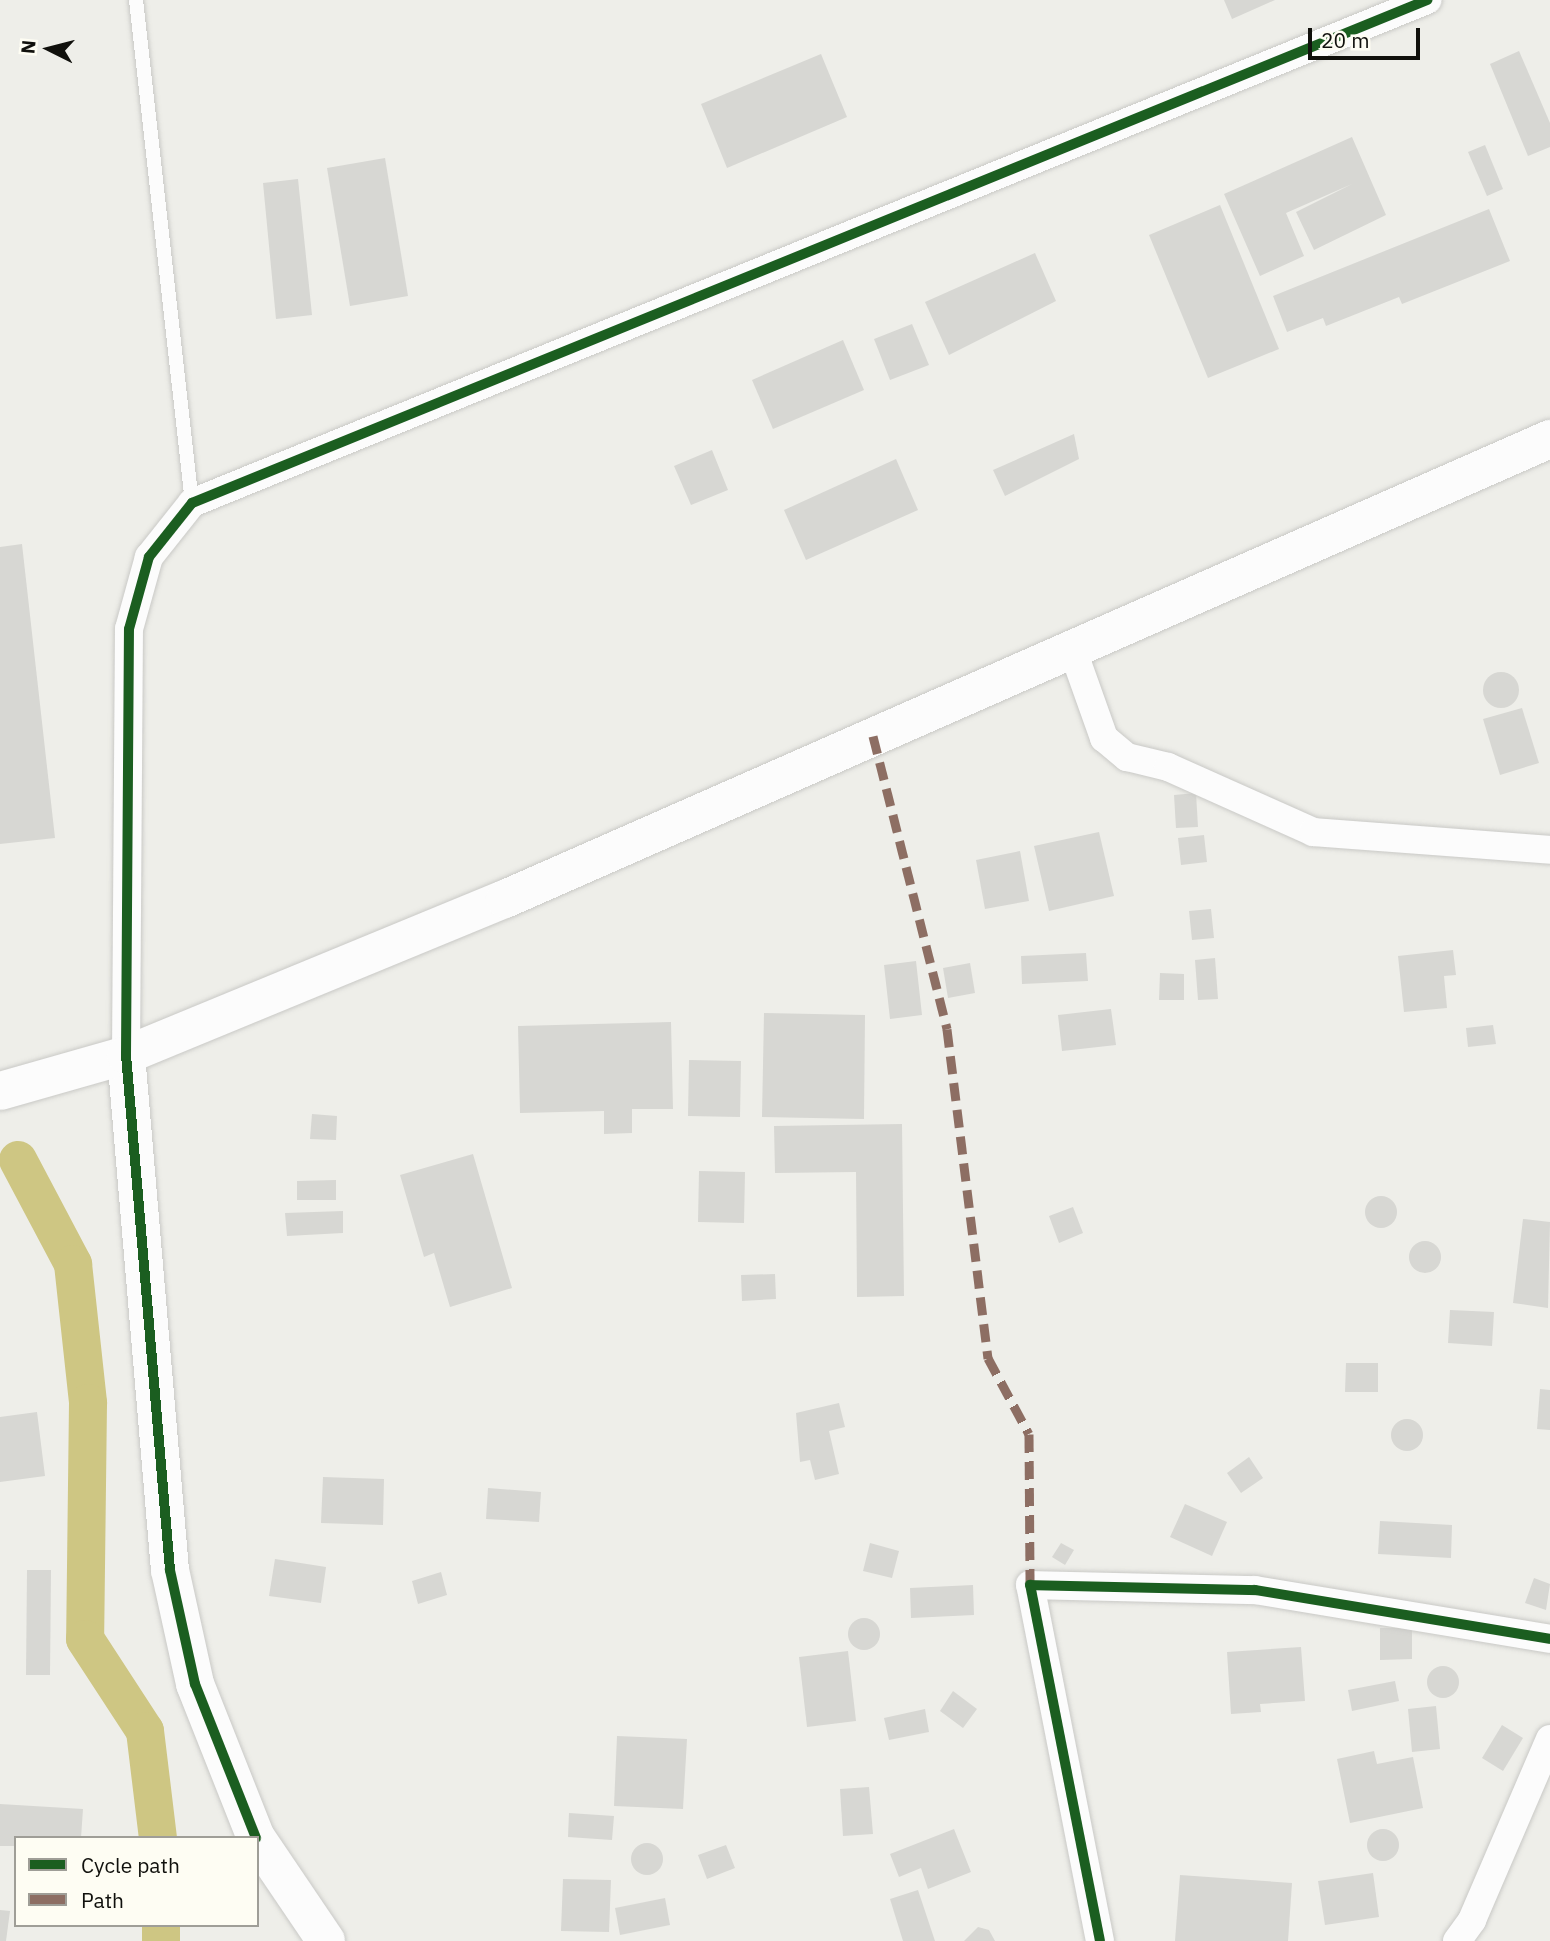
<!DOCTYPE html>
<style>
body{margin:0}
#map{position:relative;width:1550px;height:1941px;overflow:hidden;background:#eeeee9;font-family:"IBM Plex Sans",sans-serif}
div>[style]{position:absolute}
.canal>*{height:38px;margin:-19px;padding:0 19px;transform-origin:19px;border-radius:19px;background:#cec683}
.building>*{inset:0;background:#d7d7d3}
.round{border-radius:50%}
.roads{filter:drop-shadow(0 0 2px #c9c9c6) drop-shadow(0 0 2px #c9c9c6)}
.lane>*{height:14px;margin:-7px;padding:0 7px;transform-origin:7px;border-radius:7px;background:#fcfcfc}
.street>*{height:28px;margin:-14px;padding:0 14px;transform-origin:14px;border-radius:14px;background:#fcfcfc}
.secondary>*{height:38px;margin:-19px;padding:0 19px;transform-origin:19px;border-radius:19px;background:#fcfcfc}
.primary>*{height:38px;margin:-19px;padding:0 19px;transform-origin:19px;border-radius:19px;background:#fcfcfc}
.quiet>*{height:9px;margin-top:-4.5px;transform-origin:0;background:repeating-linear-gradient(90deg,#8d6e63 0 18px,transparent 0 27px)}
.cycleway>*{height:10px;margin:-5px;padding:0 5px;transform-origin:5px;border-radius:5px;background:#1b5e20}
span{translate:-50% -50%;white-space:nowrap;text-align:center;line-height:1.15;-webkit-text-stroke:7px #fefdf3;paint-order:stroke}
.legend{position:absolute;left:14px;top:1836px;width:245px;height:91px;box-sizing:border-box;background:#fefdf3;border:2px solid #9f9e97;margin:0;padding:9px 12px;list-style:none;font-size:21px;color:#10100c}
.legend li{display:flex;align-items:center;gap:14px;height:35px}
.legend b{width:35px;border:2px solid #9f9e97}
.north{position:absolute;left:14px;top:14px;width:70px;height:70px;-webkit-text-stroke:5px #fefdf3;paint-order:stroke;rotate:276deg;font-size:19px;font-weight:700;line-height:28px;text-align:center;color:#10100c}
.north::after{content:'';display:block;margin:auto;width:24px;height:32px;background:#10100c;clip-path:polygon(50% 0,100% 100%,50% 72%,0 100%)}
.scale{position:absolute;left:1308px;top:28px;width:112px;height:32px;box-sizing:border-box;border:4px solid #10100c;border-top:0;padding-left:9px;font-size:21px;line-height:24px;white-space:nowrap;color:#10100c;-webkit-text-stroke:5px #fefdf3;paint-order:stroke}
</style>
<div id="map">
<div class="canal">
<div style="left:18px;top:1160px;width:118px;rotate:62.1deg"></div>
<div style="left:73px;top:1264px;width:140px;rotate:83.8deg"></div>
<div style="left:88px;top:1403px;width:236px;rotate:90.7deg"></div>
<div style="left:85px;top:1639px;width:110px;rotate:56.9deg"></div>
<div style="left:145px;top:1731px;width:108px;rotate:83.1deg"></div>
<div style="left:161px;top:1925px;width:16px;rotate:90deg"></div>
</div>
<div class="building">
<div style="clip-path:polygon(1224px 0,1275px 0,1232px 19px)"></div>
<div style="clip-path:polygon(1519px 51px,1550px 123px,1550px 147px,1528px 156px,1490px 64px)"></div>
<div style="clip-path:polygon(821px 54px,847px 117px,727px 168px,701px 104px)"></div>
<div style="clip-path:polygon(1352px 137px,1386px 215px,1314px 250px,1296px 212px,1352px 184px,1286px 213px,1304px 256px,1260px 276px,1224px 194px)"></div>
<div style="clip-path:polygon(1485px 145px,1503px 189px,1487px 196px,1468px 152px)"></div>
<div style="clip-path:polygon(385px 158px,408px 296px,350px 306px,327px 168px)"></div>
<div style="clip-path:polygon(298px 179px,312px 315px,276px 319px,263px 183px)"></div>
<div style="clip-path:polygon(1220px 205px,1279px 349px,1208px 378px,1149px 235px)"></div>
<div style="clip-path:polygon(1489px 209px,1510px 261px,1402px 304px,1399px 297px,1326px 326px,1323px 318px,1287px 332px,1273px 296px)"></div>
<div style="clip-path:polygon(1035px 253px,1056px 301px,949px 355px,925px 302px)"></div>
<div style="clip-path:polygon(912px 324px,929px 365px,890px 380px,874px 339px)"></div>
<div style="clip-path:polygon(843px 340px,864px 390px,773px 429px,752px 380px)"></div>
<div style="clip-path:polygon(1074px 434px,1079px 459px,1005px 496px,993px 470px)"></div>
<div style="clip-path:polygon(712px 450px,728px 490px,691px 505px,674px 466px)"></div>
<div style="clip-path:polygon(896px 459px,918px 510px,806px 560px,784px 510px)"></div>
<div style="clip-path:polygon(22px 544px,55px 838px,0 844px,0 547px)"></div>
<div class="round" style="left:1483px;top:672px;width:36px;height:36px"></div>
<div style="clip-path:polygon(1522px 708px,1539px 763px,1500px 775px,1483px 719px)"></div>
<div style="clip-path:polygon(1196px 793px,1198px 827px,1176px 828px,1174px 795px)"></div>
<div style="clip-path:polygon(1099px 832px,1114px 896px,1049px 911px,1034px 846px)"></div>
<div style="clip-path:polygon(1204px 835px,1207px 862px,1181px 865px,1178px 838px)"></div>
<div style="clip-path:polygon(1020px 851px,1029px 901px,985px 909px,976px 860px)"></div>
<div style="clip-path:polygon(1211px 909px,1214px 938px,1192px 940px,1189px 911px)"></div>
<div style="clip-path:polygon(1453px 950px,1456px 975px,1444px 976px,1447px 1008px,1404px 1012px,1398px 956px)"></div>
<div style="clip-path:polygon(1086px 953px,1088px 981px,1022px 984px,1021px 956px)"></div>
<div style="clip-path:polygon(1215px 958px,1218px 999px,1198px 1000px,1195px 960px)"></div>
<div style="clip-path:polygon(916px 961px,922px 1015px,890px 1019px,884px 965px)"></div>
<div style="clip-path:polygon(970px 963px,975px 993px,948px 998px,943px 968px)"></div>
<div style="clip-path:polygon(1160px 973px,1184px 974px,1184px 1000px,1159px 1000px)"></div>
<div style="clip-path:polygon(1111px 1009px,1116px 1045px,1062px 1051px,1058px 1015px)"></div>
<div style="clip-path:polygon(764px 1013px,865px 1015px,864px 1119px,762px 1117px)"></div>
<div style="clip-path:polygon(671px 1022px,673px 1109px,632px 1109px,632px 1133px,604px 1134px,604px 1111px,520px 1113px,518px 1026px)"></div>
<div style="clip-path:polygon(1493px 1025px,1496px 1044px,1468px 1047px,1466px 1028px)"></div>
<div style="clip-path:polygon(689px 1060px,741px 1061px,740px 1117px,688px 1116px)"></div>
<div style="clip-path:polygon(312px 1114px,337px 1116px,336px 1140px,310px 1139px)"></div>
<div style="clip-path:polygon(902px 1124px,904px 1296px,857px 1297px,856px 1172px,775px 1173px,774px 1126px)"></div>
<div style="clip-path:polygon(473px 1154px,512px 1288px,450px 1307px,434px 1253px,424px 1257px,400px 1175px)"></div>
<div style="clip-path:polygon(699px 1171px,745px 1172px,744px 1223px,698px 1222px)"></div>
<div style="clip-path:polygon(336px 1180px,336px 1200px,297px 1200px,297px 1181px)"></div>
<div class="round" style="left:1365px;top:1196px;width:32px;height:32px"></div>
<div style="clip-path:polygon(1073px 1207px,1083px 1233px,1059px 1243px,1049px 1216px)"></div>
<div style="clip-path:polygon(343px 1211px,343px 1233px,287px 1236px,285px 1213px)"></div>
<div style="clip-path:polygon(1523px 1219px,1550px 1222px,1548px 1308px,1513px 1303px)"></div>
<div class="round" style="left:1409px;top:1241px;width:32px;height:32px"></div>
<div style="clip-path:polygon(775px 1274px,776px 1299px,742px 1301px,741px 1275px)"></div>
<div style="clip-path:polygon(1450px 1310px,1494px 1312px,1492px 1346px,1448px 1343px)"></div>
<div style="clip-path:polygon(1346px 1363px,1378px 1363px,1378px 1392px,1345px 1392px)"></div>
<div style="clip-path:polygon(1540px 1389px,1550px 1390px,1550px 1430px,1537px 1429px)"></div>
<div style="clip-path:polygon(839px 1403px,845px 1427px,829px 1431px,839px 1474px,815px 1480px,810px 1460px,800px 1462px,796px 1413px)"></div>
<div style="clip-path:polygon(37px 1412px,45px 1476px,0 1482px,0 1417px)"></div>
<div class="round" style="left:1391px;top:1419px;width:32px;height:32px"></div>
<div style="clip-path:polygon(1249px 1457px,1263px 1478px,1241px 1493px,1227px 1473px)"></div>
<div style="clip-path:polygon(323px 1477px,384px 1479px,383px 1525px,321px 1523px)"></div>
<div style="clip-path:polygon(488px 1488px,541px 1492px,539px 1522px,486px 1519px)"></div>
<div style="clip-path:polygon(1185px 1504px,1227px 1522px,1212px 1556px,1170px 1537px)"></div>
<div style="clip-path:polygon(1380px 1521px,1452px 1525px,1451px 1558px,1378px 1554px)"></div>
<div style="clip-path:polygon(870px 1543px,899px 1551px,892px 1578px,863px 1571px)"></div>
<div style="clip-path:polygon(1061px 1543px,1074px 1550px,1065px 1565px,1052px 1557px)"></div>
<div style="clip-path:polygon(275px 1559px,326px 1567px,321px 1603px,269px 1596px)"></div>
<div style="clip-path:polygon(27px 1570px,51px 1570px,50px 1675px,26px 1675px)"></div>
<div style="clip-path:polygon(441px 1572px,447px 1595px,418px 1604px,412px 1581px)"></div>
<div style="clip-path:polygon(1534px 1578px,1550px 1584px,1546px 1610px,1525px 1603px)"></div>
<div style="clip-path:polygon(973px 1585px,974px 1615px,911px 1618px,910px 1588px)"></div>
<div class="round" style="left:848px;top:1618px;width:32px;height:32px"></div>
<div style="clip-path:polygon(1380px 1628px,1412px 1628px,1412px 1659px,1380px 1660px)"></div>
<div style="clip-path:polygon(1301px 1647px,1305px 1701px,1260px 1704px,1261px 1712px,1231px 1714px,1227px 1652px)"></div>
<div style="clip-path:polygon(848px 1651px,856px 1721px,807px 1727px,799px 1657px)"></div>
<div class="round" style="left:1427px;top:1666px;width:32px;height:32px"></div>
<div style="clip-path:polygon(1395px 1681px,1399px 1701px,1352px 1711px,1348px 1690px)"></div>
<div style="clip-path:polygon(953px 1691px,977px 1709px,963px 1728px,940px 1711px)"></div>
<div style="clip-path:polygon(1436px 1706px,1440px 1749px,1412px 1752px,1408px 1709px)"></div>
<div style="clip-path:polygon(925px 1709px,929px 1732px,889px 1740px,884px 1718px)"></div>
<div style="clip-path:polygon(1502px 1725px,1523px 1738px,1503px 1771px,1482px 1758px)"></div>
<div style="clip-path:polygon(617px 1736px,687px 1739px,683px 1809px,614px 1806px)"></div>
<div style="clip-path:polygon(1374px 1751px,1377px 1764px,1413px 1757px,1423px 1808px,1350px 1823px,1337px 1759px)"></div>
<div style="clip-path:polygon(869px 1787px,873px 1834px,843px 1836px,840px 1789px)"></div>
<div style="clip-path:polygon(0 1804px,83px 1809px,81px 1838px,16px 1838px,16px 1846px,0 1846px)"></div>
<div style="clip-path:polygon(569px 1813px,614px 1816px,612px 1840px,568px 1837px)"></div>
<div style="clip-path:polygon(954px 1829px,971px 1872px,928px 1889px,921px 1868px,899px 1877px,890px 1854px)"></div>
<div class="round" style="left:1367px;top:1829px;width:32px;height:32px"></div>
<div class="round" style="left:631px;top:1843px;width:32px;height:32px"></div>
<div style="clip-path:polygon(726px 1845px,735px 1868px,707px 1879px,698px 1855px)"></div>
<div style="clip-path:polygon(1373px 1873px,1379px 1917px,1325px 1925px,1318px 1881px)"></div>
<div style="clip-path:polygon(1180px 1875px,1292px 1883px,1288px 1941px,1175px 1941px)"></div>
<div style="clip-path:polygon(563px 1879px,611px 1880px,609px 1932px,561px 1931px)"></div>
<div style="clip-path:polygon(918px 1890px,935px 1941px,903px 1941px,890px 1899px)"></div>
<div style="clip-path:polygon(665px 1898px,670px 1925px,620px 1935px,615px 1908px)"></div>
<div style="clip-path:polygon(0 1910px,10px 1911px,6px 1941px,0 1941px)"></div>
<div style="clip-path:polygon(978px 1927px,989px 1930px,995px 1941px,964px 1941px)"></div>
</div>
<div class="roads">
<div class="lane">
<div style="left:136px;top:0;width:506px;rotate:83.65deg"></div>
</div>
<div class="street">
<div style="left:1072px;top:648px;width:96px;rotate:70.4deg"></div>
<div style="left:1104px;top:738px;width:30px;rotate:40deg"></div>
<div style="left:1127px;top:757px;width:42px;rotate:13.7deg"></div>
<div style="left:1168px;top:767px;width:159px;rotate:24.1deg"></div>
<div style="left:1313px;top:832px;width:238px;rotate:4.3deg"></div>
<div style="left:126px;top:1055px;width:426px;rotate:-89.6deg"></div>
<div style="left:129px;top:629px;width:75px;rotate:-74.5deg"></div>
<div style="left:149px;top:557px;width:69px;rotate:-51.5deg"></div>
<div style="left:192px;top:503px;width:1334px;rotate:-22.16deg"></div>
<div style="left:1100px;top:1941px;width:363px;rotate:-101.1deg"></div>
<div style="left:1030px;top:1585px;width:225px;rotate:1.3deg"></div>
<div style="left:1255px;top:1590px;width:299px;rotate:9.4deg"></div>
<div style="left:1457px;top:1941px;width:26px;rotate:-54deg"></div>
<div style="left:1472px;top:1920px;width:197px;rotate:-66.7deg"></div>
</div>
<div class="secondary">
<div style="left:126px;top:1055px;width:517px;rotate:85.12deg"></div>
<div style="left:170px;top:1570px;width:117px;rotate:77.6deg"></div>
<div style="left:195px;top:1684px;width:166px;rotate:68.4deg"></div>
<div style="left:257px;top:1839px;width:123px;rotate:55.9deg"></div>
</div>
<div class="primary">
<div style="left:0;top:1091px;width:131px;rotate:-15.9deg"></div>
<div style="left:126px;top:1055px;width:410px;rotate:-22.4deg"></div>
<div style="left:505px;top:899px;width:1142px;rotate:-23.76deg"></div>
</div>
</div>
<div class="quiet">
<div style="left:873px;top:736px;width:302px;rotate:75.8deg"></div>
<div style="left:947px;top:1029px;width:332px;rotate:82.9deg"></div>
<div style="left:988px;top:1358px;width:86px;rotate:61.7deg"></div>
<div style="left:1029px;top:1434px;width:151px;rotate:89.6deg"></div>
</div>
<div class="cycleway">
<div style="left:256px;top:1838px;width:166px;rotate:-111.6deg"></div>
<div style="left:195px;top:1684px;width:117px;rotate:-102.4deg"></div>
<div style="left:170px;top:1570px;width:517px;rotate:-94.88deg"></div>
<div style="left:126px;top:1055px;width:426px;rotate:-89.6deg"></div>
<div style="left:129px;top:629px;width:75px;rotate:-74.5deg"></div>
<div style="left:149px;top:557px;width:69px;rotate:-51.5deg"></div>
<div style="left:192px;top:503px;width:1334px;rotate:-22.16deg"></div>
<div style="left:1100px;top:1941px;width:363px;rotate:-101.1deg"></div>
<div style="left:1030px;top:1585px;width:225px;rotate:1.3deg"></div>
<div style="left:1255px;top:1590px;width:299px;rotate:9.4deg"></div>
</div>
<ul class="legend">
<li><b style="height:9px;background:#1b5e20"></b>Cycle path</li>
<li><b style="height:9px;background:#8d6e63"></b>Path</li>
</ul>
<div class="north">N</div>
<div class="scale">20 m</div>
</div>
